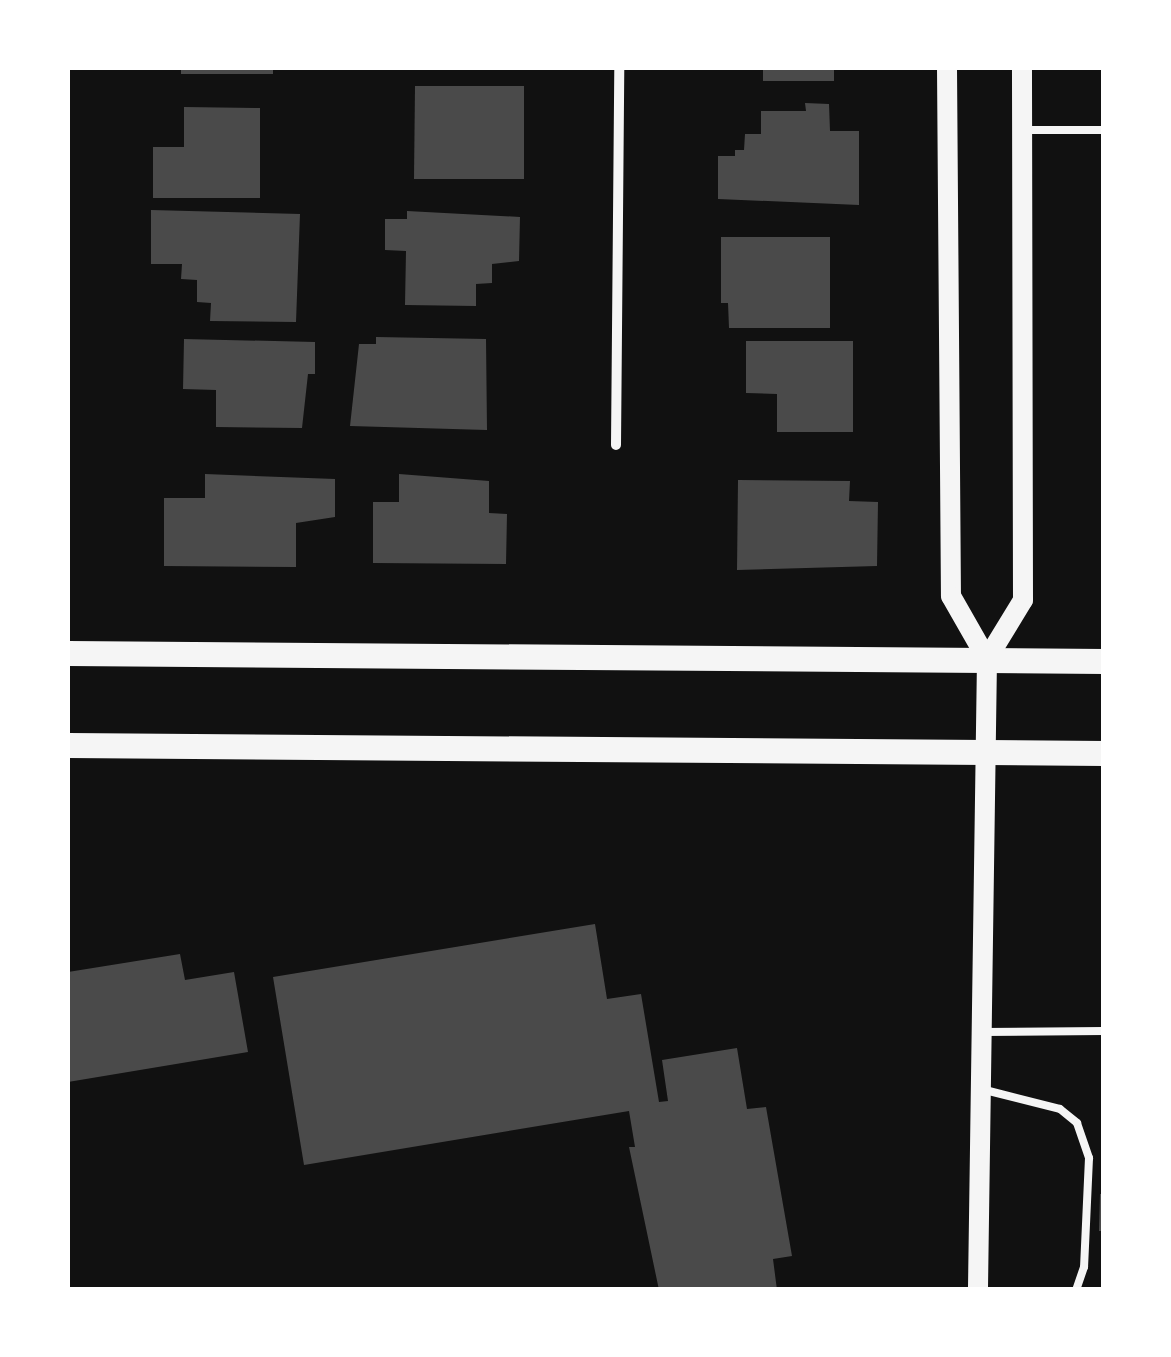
<!DOCTYPE html>
<style>
body{margin:0}
#map{position:relative;width:1171px;height:1357px;overflow:hidden;background:#111;font-family:Quicksand,sans-serif}
div>[style]{position:absolute}
.building>*{inset:0;background:#4a4a4a}
.service>*{height:8px;margin:-4px;padding:0 4px;transform-origin:4px;border-radius:4px;background:#f5f5f5}
.minor>*{height:10px;margin:-5px;padding:0 5px;transform-origin:5px;border-radius:5px;background:#f5f5f5}
.secondary>*{height:20px;margin:-10px;padding:0 10px;transform-origin:10px;border-radius:10px;background:#f5f5f5}
.primary>*{height:25px;margin:-12.5px;padding:0 12.5px;transform-origin:12.5px;border-radius:12.5px;background:#f5f5f5}
span{translate:-50% -50%;white-space:nowrap;text-align:center;line-height:1.15;-webkit-text-stroke:9px #fff;paint-order:stroke}
.frame{position:absolute;inset:0;border:70px solid #fff;pointer-events:none}
</style>
<div id="map">
<div class="building">
<div style="clip-path:polygon(181px 68px,273px 68px,273px 74px,181px 74px)"></div>
<div style="clip-path:polygon(763px 68px,834px 68px,834px 81px,763px 81px)"></div>
<div style="clip-path:polygon(415px 86px,524px 86px,524px 179px,414px 179px)"></div>
<div style="clip-path:polygon(805px 103px,829px 104px,830px 131px,859px 131px,859px 205px,718px 199px,718px 156px,735px 156px,735px 150px,744px 150px,745px 134px,761px 134px,761px 111px,806px 111px)"></div>
<div style="clip-path:polygon(184px 107px,260px 108px,260px 198px,153px 198px,153px 147px,184px 147px)"></div>
<div style="clip-path:polygon(151px 210px,300px 214px,296px 322px,210px 321px,211px 303px,197px 302px,197px 280px,181px 279px,182px 264px,151px 264px)"></div>
<div style="clip-path:polygon(407px 211px,520px 217px,519px 261px,492px 264px,492px 283px,476px 284px,476px 306px,405px 305px,406px 251px,385px 250px,385px 219px,407px 219px)"></div>
<div style="clip-path:polygon(721px 237px,830px 237px,830px 328px,729px 328px,728px 303px,721px 303px)"></div>
<div style="clip-path:polygon(376px 337px,486px 339px,487px 430px,350px 426px,359px 344px,376px 344px)"></div>
<div style="clip-path:polygon(184px 339px,315px 342px,315px 374px,308px 374px,302px 428px,216px 427px,216px 390px,183px 389px)"></div>
<div style="clip-path:polygon(746px 341px,853px 341px,853px 432px,777px 432px,777px 394px,746px 393px)"></div>
<div style="clip-path:polygon(205px 474px,335px 479px,335px 517px,296px 523px,296px 567px,164px 566px,164px 498px,205px 498px)"></div>
<div style="clip-path:polygon(399px 474px,489px 481px,489px 513px,507px 514px,506px 564px,373px 563px,373px 502px,399px 502px)"></div>
<div style="clip-path:polygon(738px 480px,850px 481px,849px 501px,878px 502px,877px 566px,737px 570px)"></div>
<div style="clip-path:polygon(595px 924px,607px 999px,641px 994px,659px 1102px,668px 1101px,662px 1060px,737px 1048px,747px 1109px,766px 1107px,792px 1256px,773px 1259px,777px 1290px,659px 1290px,629px 1147px,635px 1147px,629px 1111px,304px 1165px,273px 977px)"></div>
<div style="clip-path:polygon(180px 954px,185px 980px,234px 972px,248px 1052px,68px 1082px,68px 972px)"></div>
<div style="clip-path:polygon(1100px 1194px,1104px 1194px,1104px 1231px,1099px 1231px)"></div>
</div>
<div class="service">
<div style="left:1026px;top:130px;width:78px"></div>
<div style="left:982px;top:1032px;width:122px;rotate:-0.5deg"></div>
<div style="left:985px;top:1090px;width:77px;rotate:14.2deg"></div>
<div style="left:1060px;top:1109px;width:22px;rotate:39deg"></div>
<div style="left:1077px;top:1123px;width:37px;rotate:71deg"></div>
<div style="left:1089px;top:1158px;width:109px;rotate:92.6deg"></div>
<div style="left:1084px;top:1267px;width:24px;rotate:109deg"></div>
</div>
<div class="minor">
<div style="left:616px;top:445px;width:377px;rotate:-89.5deg"></div>
</div>
<div class="secondary">
<div style="left:947px;top:68px;width:528px;rotate:89.57deg"></div>
<div style="left:951px;top:596px;width:73px;rotate:60.3deg"></div>
<div style="left:987px;top:659px;width:631px;rotate:90.82deg"></div>
<div style="left:987px;top:659px;width:69px;rotate:-58.6deg"></div>
<div style="left:1023px;top:600px;width:532px;rotate:-90.11deg"></div>
</div>
<div class="primary">
<div style="left:68px;top:653px;width:1036px;rotate:0.44deg"></div>
<div style="left:68px;top:745px;width:1036px;rotate:0.44deg"></div>
</div>
<div class="frame"></div>
</div>
